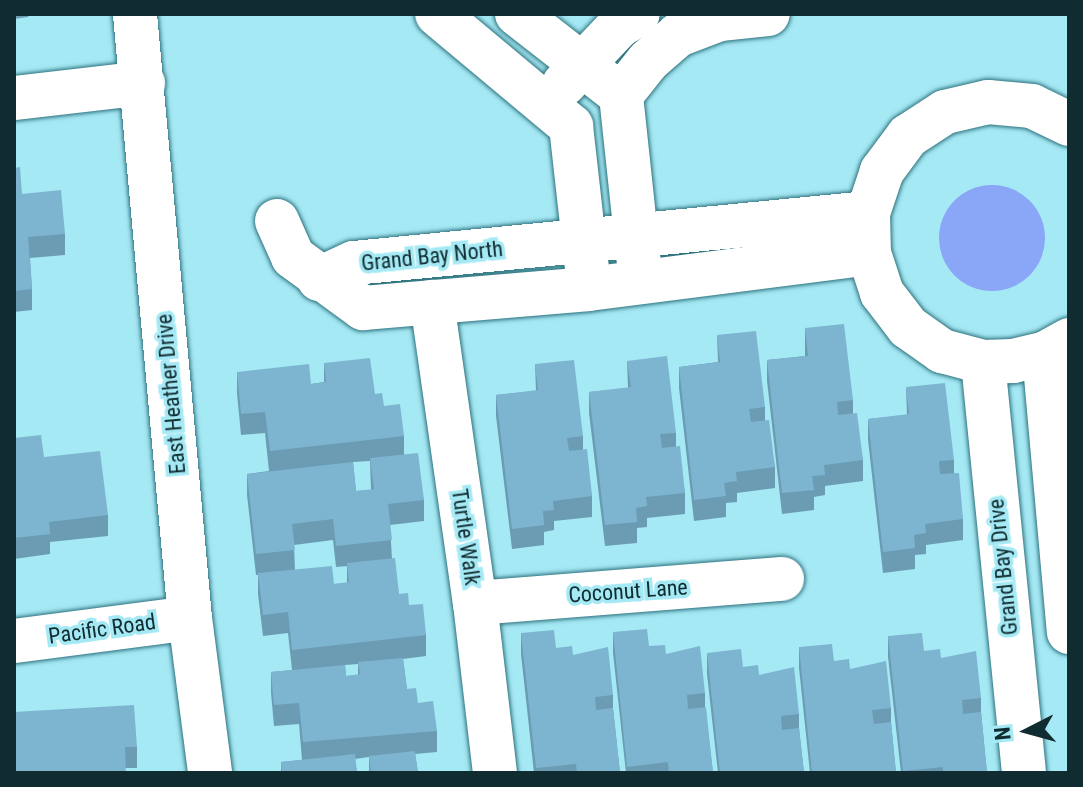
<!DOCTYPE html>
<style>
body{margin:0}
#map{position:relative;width:1083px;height:787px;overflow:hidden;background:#a5e9f5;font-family:"Roboto Condensed",sans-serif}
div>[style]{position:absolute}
.water>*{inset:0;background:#8aa6f7}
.round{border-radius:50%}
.roads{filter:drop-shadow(0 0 2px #2d727d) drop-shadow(0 0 2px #2d727d)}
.minor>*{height:44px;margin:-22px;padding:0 22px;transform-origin:22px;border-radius:22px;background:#fff}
.wall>*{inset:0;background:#6c9cb3}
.building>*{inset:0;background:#7db5d0}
span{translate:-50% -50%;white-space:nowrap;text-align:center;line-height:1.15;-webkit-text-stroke:7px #a5e9f5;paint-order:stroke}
.street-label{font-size:22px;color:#102c30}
.frame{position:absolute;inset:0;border:16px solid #102c30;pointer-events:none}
.north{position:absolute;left:987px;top:691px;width:80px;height:80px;-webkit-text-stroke:6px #a5e9f5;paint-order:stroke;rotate:264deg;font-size:22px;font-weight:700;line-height:32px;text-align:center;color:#102c30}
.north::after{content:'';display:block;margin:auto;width:28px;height:36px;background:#102c30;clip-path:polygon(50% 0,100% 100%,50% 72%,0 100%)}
</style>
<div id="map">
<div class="water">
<div class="round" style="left:939px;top:185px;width:106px;height:106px"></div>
</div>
<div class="roads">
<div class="minor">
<div style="left:135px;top:14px;width:606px;rotate:84.8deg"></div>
<div style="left:190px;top:618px;width:156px;rotate:82.6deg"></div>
<div style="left:437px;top:14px;width:175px;rotate:39.9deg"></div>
<div style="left:571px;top:126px;width:143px;rotate:83.6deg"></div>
<div style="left:517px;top:14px;width:132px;rotate:37.9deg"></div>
<div style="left:564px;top:84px;width:80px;rotate:-46.5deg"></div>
<div style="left:619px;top:26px;width:22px;rotate:-32deg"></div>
<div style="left:14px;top:98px;width:130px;rotate:-6.6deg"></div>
<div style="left:1069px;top:124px;width:41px;rotate:-154.1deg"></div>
<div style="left:1032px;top:106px;width:44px;rotate:-174.8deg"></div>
<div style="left:988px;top:102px;width:44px;rotate:166.9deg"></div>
<div style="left:945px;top:112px;width:44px;rotate:147deg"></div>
<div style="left:908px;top:136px;width:44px;rotate:126.6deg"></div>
<div style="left:882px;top:171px;width:44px;rotate:108.4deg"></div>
<div style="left:868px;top:213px;width:40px;rotate:88.6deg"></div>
<div style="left:869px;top:253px;width:42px;rotate:72deg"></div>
<div style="left:882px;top:293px;width:43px;rotate:52.6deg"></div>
<div style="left:908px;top:327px;width:42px;rotate:35.2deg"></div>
<div style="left:942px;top:351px;width:42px;rotate:15deg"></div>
<div style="left:983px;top:362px;width:30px;rotate:-2deg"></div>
<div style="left:1013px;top:361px;width:32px;rotate:-13deg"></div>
<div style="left:1044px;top:354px;width:29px;rotate:-29deg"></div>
<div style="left:277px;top:221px;width:39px;rotate:66deg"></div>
<div style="left:293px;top:257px;width:87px;rotate:36.1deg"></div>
<div style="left:363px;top:308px;width:227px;rotate:-4.8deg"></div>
<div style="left:589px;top:289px;width:282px;rotate:-7.3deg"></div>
<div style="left:639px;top:264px;width:170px;rotate:-96.1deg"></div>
<div style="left:621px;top:95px;width:43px;rotate:-51.5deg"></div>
<div style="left:648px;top:61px;width:40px;rotate:-41deg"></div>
<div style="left:678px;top:35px;width:45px;rotate:-20.9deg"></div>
<div style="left:720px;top:19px;width:48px;rotate:-5.9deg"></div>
<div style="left:319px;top:279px;width:38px;rotate:-25deg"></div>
<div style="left:354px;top:263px;width:516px;rotate:-5.56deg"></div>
<div style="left:432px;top:302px;width:304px;rotate:81.9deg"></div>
<div style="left:475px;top:603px;width:171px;rotate:83.3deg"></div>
<div style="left:1044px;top:354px;width:279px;rotate:84.9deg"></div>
<div style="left:983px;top:362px;width:413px;rotate:84.3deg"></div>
<div style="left:475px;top:603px;width:308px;rotate:-4.5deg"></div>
<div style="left:14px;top:641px;width:177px;rotate:-7.4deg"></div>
</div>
</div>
<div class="wall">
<div style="clip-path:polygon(14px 14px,30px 14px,28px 17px,14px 19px)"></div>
<div style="clip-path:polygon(14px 168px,22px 194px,65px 234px,65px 255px,30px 258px,32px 289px,32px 310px,14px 312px)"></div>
<div style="clip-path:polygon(805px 328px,853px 400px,853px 414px,863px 460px,863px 481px,825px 486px,825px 495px,814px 497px,814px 510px,782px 514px,767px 381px,767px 360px,805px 356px)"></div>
<div style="clip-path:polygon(717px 335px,765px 407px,765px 420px,775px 467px,775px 488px,737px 493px,737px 502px,726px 503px,726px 517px,694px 521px,679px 388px,679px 367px,718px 362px)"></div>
<div style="clip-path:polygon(627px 361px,676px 433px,676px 446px,685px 493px,685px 514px,647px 518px,647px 527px,637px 528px,637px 543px,605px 546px,589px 413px,589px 392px,628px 388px)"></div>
<div style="clip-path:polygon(evenodd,324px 363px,375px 394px,384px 406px,404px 436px,404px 454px,424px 500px,424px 521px,390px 525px,392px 559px,399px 594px,409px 605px,426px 635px,426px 656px,403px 659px,407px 689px,418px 703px,437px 731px,437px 752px,415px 754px,418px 773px,369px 773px,369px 757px,355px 759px,357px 773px,281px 773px,281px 762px,302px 760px,299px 724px,274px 726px,271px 693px,271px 672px,292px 670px,288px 633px,263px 636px,258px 594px,258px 575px,256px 575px,247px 495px,247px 474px,269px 471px,265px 433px,241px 435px,237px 393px,237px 372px,311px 384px,324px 382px,324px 363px,370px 461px,371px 490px,356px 491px,353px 462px,370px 461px,324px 363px,333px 540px,336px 567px,347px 566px,347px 583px,334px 584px,295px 570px,294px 545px,333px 540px,324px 363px,358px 664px,358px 675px,346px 676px,345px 665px,358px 664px)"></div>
<div style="clip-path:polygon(535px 364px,583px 436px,583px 449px,592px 496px,592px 517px,554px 521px,554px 530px,544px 532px,544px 545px,512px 549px,496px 416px,496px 395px,536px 391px)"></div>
<div style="clip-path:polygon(906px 387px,954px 460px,954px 473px,963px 519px,963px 540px,926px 545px,926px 554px,915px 555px,915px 569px,883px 573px,868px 440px,868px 419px,907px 415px)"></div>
<div style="clip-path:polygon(14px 438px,44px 457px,108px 515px,108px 536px,50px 542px,50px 554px,14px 559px,14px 569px)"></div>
<div style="clip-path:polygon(613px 632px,666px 654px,705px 693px,705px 707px,713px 773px,626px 773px,613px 653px)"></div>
<div style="clip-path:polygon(521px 633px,573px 655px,613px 695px,613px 708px,620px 773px,534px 773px,521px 654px)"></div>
<div style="clip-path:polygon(888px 636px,941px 658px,981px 698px,981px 712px,987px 773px,901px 773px,888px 657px)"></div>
<div style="clip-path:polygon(799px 647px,850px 669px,891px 708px,891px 722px,896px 773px,810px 773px,799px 668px)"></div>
<div style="clip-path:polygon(707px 653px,743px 667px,759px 675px,799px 714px,799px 728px,804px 773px,718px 773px,707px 674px)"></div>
<div style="clip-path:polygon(14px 712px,137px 747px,137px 768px,126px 768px)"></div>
</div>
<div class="building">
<div style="clip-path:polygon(20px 167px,22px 194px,61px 190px,65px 234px,28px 237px,32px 289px,14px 291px,14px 168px)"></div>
<div style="clip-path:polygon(844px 324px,853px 400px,837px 402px,838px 415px,857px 413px,863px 460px,824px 465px,825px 475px,812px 476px,814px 490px,782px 493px,767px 360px,808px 356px,805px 328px)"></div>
<div style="clip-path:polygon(756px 331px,765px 407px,749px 409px,751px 422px,769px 420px,775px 467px,736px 472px,737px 481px,724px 483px,726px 496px,694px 500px,679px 367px,720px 362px,717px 335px)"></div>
<div style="clip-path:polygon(667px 356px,676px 433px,660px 434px,662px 448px,680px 446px,685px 493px,646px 497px,647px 506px,636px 508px,637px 522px,605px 525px,589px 392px,631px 387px,627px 361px)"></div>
<div style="clip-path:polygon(370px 358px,375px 394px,382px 393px,384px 406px,400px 404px,404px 436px,270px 451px,265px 412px,241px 414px,237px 372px,309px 364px,311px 384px,326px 382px,324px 363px)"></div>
<div style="clip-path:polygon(574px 360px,583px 436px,567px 438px,569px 451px,587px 449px,592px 496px,553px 501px,554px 510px,543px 511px,544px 525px,512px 529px,496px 395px,538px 390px,535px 364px)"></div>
<div style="clip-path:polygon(945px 383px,954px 460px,939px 461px,940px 474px,959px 473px,963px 519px,925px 524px,926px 533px,914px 535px,915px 548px,883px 552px,868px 419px,909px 414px,906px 387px)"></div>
<div style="clip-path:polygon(41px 435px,44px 457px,100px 451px,108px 515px,49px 522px,50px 534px,14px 538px,14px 438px)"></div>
<div style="clip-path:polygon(418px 453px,424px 500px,388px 504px,392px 540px,336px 546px,333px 519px,292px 524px,295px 550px,256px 554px,247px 474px,353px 462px,356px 491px,374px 489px,370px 458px)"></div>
<div style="clip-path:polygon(395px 558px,399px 594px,408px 593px,409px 605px,423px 604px,426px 635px,292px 650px,288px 612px,263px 615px,258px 573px,332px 566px,334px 584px,349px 582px,347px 563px)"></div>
<div style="clip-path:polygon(647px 629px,649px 646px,665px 645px,666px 654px,700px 646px,705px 693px,687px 695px,688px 709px,706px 707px,713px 773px,669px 773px,668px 762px,627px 767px,613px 632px)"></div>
<div style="clip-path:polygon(554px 630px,556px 648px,572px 646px,573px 655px,608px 647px,613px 695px,595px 697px,596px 710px,613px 708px,620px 773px,577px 773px,576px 764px,536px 768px,521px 633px)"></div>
<div style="clip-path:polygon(922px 633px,924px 651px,940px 649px,941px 658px,976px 651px,981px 698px,962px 700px,963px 714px,981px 712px,987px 773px,943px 773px,943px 767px,903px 771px,888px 636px)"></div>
<div style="clip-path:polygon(832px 644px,834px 661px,849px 659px,850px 669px,886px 661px,891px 708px,872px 710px,874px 724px,891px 722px,896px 773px,812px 773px,799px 647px)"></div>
<div style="clip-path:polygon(741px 649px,743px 667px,758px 665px,759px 675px,794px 667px,799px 714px,781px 716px,782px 730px,799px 728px,804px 773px,720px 773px,707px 653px)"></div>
<div style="clip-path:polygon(403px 658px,407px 689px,416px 688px,418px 703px,433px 701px,437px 731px,303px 742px,299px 703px,274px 705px,271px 672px,345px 665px,346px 676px,360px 674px,358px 662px)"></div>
<div style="clip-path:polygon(134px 705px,137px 747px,125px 747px,126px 773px,14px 773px,14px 712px)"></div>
<div style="clip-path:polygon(415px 751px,418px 773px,371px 773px,369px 756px)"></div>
<div style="clip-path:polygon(355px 754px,357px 773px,282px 773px,281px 762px)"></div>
</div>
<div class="street-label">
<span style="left:432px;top:256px;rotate:-6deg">Grand Bay North</span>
<span style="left:171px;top:394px;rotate:-95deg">East Heather Drive</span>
<span style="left:466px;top:537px;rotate:82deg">Turtle Walk</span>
<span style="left:1003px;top:567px;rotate:-96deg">Grand Bay Drive</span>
<span style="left:628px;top:591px;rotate:-4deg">Coconut Lane</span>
<span style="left:102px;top:629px;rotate:-8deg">Pacific Road</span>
</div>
<div class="frame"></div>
<div class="north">N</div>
</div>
